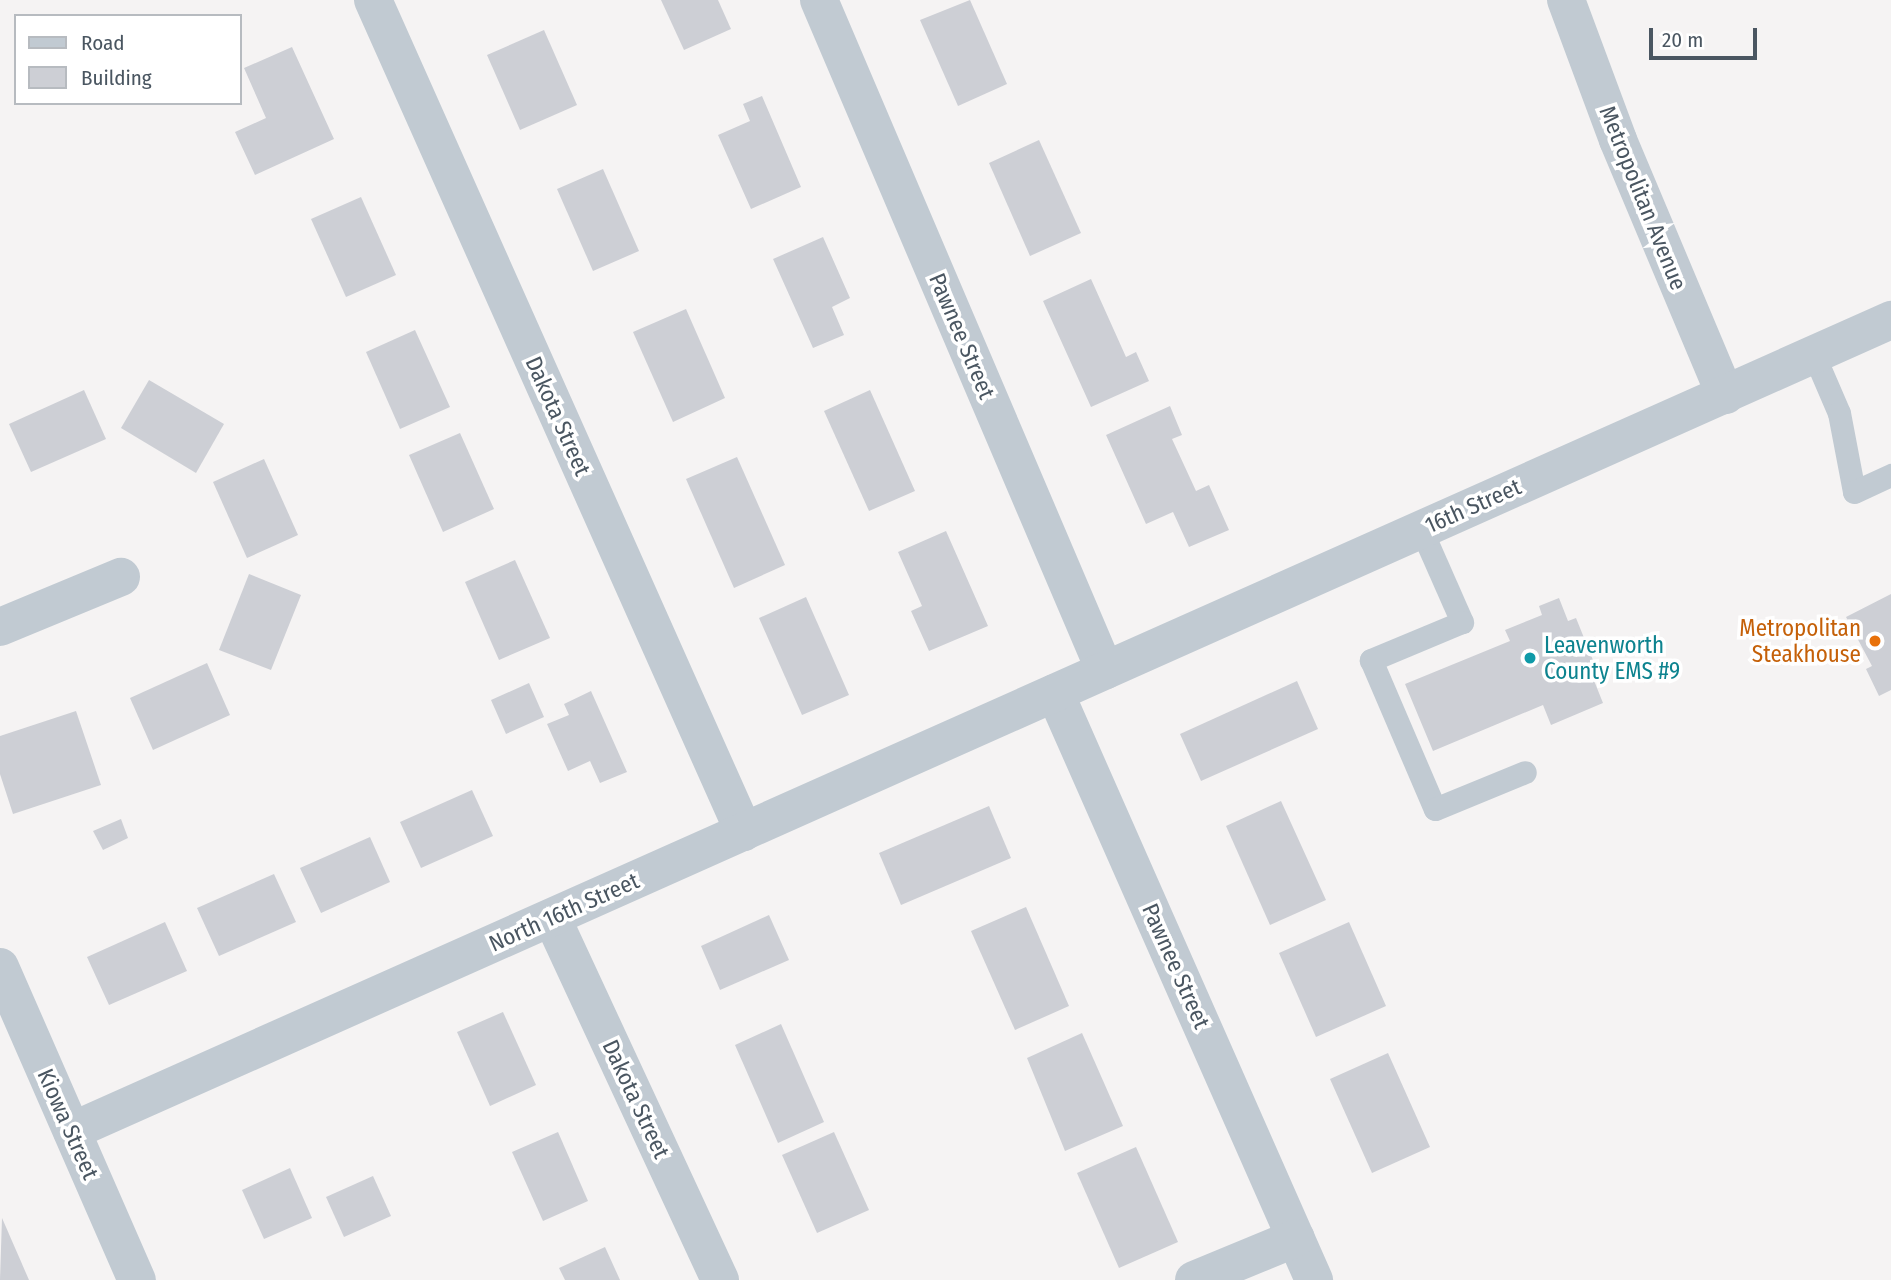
<!DOCTYPE html>
<style>
body{margin:0}
#map{position:relative;width:1891px;height:1280px;overflow:hidden;background:#f5f3f3;font-family:"Fira Sans Condensed",sans-serif}
div>[style]{position:absolute}
.building>*{inset:0;background:#cdcfd5}
.service>*{height:23px;margin:-11.5px;padding:0 11.5px;transform-origin:11.5px;border-radius:11.5px;background:#c1cad2}
.minor>*{height:38px;margin:-19px;padding:0 19px;transform-origin:19px;border-radius:19px;background:#c1cad2}
.dots>*{width:19px;height:19px;translate:-50% -50%;box-sizing:border-box;border:4px solid #fff;border-radius:50%}
span{translate:-50% -50%;white-space:nowrap;text-align:center;line-height:1.15;-webkit-text-stroke:7px #fff;paint-order:stroke}
.street-label{font-size:23px;color:#4a5661}
.food-label{font-size:23px;color:#c56008}
.right{translate:-100% -50%;text-align:right}
.culture-label{font-size:23px;color:#0d838f}
.left{translate:0 -50%;text-align:left}
.legend{position:absolute;left:14px;top:14px;width:228px;height:91px;box-sizing:border-box;background:#fff;border:2px solid #b7bbc0;margin:0;padding:9px 12px;list-style:none;font-size:21px;color:#4a5661}
.legend li{display:flex;align-items:center;gap:14px;height:35px}
.legend b{width:35px;border:2px solid #b7bbc0}
.scale{position:absolute;left:1649px;top:28px;width:108px;height:32px;box-sizing:border-box;border:4px solid #4a5661;border-top:0;padding-left:9px;font-size:21px;line-height:24px;white-space:nowrap;color:#4a5661;-webkit-text-stroke:5px #fff;paint-order:stroke}
</style>
<div id="map">
<div class="building">
<div style="clip-path:polygon(661px 0,718px 0,731px 29px,684px 50px)"></div>
<div style="clip-path:polygon(970px 0,1007px 84px,958px 106px,920px 20px)"></div>
<div style="clip-path:polygon(544px 30px,577px 105px,520px 130px,487px 55px)"></div>
<div style="clip-path:polygon(292px 47px,334px 139px,255px 175px,235px 132px,266px 118px,244px 68px)"></div>
<div style="clip-path:polygon(762px 96px,801px 187px,751px 209px,718px 135px,750px 121px,743px 104px)"></div>
<div style="clip-path:polygon(1039px 140px,1081px 233px,1030px 256px,989px 163px)"></div>
<div style="clip-path:polygon(603px 169px,639px 251px,593px 271px,557px 189px)"></div>
<div style="clip-path:polygon(361px 197px,396px 275px,346px 297px,311px 219px)"></div>
<div style="clip-path:polygon(823px 237px,850px 298px,832px 307px,844px 335px,813px 348px,773px 259px)"></div>
<div style="clip-path:polygon(1091px 279px,1126px 357px,1136px 352px,1149px 381px,1091px 407px,1043px 301px)"></div>
<div style="clip-path:polygon(686px 309px,725px 398px,673px 422px,633px 332px)"></div>
<div style="clip-path:polygon(415px 330px,450px 407px,400px 429px,366px 352px)"></div>
<div style="clip-path:polygon(149px 380px,224px 424px,196px 473px,121px 428px)"></div>
<div style="clip-path:polygon(84px 390px,106px 439px,31px 472px,9px 424px)"></div>
<div style="clip-path:polygon(870px 390px,915px 491px,869px 511px,824px 411px)"></div>
<div style="clip-path:polygon(1170px 406px,1182px 435px,1172px 439px,1196px 491px,1209px 485px,1229px 530px,1189px 547px,1173px 512px,1146px 524px,1106px 435px)"></div>
<div style="clip-path:polygon(460px 433px,494px 509px,443px 532px,409px 455px)"></div>
<div style="clip-path:polygon(737px 457px,785px 565px,734px 588px,686px 479px)"></div>
<div style="clip-path:polygon(264px 459px,298px 535px,247px 558px,213px 482px)"></div>
<div style="clip-path:polygon(946px 531px,988px 626px,929px 651px,911px 611px,922px 606px,898px 552px)"></div>
<div style="clip-path:polygon(515px 560px,550px 638px,499px 660px,465px 582px)"></div>
<div style="clip-path:polygon(249px 574px,301px 595px,271px 670px,219px 650px)"></div>
<div style="clip-path:polygon(1891px 594px,1891px 690px,1879px 696px,1866px 669px,1872px 666px,1846px 617px)"></div>
<div style="clip-path:polygon(806px 597px,849px 695px,802px 715px,759px 618px)"></div>
<div style="clip-path:polygon(1559px 598px,1568px 621px,1576px 618px,1599px 675px,1593px 678px,1603px 703px,1551px 725px,1543px 705px,1433px 751px,1405px 684px,1510px 641px,1505px 630px,1542px 615px,1539px 606px)"></div>
<div style="clip-path:polygon(207px 663px,230px 715px,153px 750px,130px 698px)"></div>
<div style="clip-path:polygon(1297px 681px,1318px 729px,1201px 781px,1180px 734px)"></div>
<div style="clip-path:polygon(529px 683px,544px 717px,506px 734px,491px 700px)"></div>
<div style="clip-path:polygon(591px 691px,627px 772px,600px 783px,590px 761px,568px 771px,547px 724px,569px 715px,564px 704px)"></div>
<div style="clip-path:polygon(76px 711px,101px 785px,13px 814px,0 774px,0 736px)"></div>
<div style="clip-path:polygon(472px 790px,493px 836px,421px 868px,400px 822px)"></div>
<div style="clip-path:polygon(1281px 801px,1326px 900px,1270px 925px,1226px 826px)"></div>
<div style="clip-path:polygon(989px 806px,1011px 858px,901px 905px,879px 853px)"></div>
<div style="clip-path:polygon(121px 819px,128px 838px,103px 850px,93px 831px)"></div>
<div style="clip-path:polygon(370px 837px,390px 882px,321px 913px,300px 868px)"></div>
<div style="clip-path:polygon(274px 874px,296px 922px,219px 956px,197px 908px)"></div>
<div style="clip-path:polygon(1026px 907px,1069px 1006px,1015px 1030px,971px 931px)"></div>
<div style="clip-path:polygon(769px 915px,789px 960px,720px 990px,701px 946px)"></div>
<div style="clip-path:polygon(165px 922px,187px 971px,109px 1005px,87px 957px)"></div>
<div style="clip-path:polygon(1349px 922px,1386px 1006px,1316px 1037px,1279px 953px)"></div>
<div style="clip-path:polygon(503px 1012px,536px 1085px,490px 1106px,457px 1032px)"></div>
<div style="clip-path:polygon(781px 1024px,824px 1122px,778px 1143px,735px 1045px)"></div>
<div style="clip-path:polygon(1082px 1033px,1123px 1126px,1065px 1151px,1027px 1058px)"></div>
<div style="clip-path:polygon(1388px 1053px,1430px 1147px,1372px 1173px,1330px 1079px)"></div>
<div style="clip-path:polygon(558px 1132px,588px 1201px,543px 1221px,512px 1152px)"></div>
<div style="clip-path:polygon(834px 1132px,869px 1210px,817px 1233px,782px 1155px)"></div>
<div style="clip-path:polygon(1136px 1147px,1178px 1242px,1119px 1268px,1077px 1173px)"></div>
<div style="clip-path:polygon(290px 1168px,312px 1218px,264px 1239px,242px 1190px)"></div>
<div style="clip-path:polygon(373px 1176px,391px 1216px,344px 1237px,326px 1197px)"></div>
<div style="clip-path:polygon(2px 1218px,29px 1280px,0 1280px)"></div>
<div style="clip-path:polygon(605px 1247px,620px 1280px,565px 1280px,559px 1268px)"></div>
</div>
<div class="service">
<div style="left:1814px;top:355px;width:63px;rotate:66.7deg"></div>
<div style="left:1839px;top:413px;width:80px;rotate:79.2deg"></div>
<div style="left:1854px;top:492px;width:41px;rotate:-24.7deg"></div>
<div style="left:1421px;top:529px;width:102px;rotate:66.2deg"></div>
<div style="left:1462px;top:622px;width:99px;rotate:157.3deg"></div>
<div style="left:1371px;top:660px;width:162px;rotate:66.8deg"></div>
<div style="left:1435px;top:809px;width:97px;rotate:-22.3deg"></div>
</div>
<div class="minor">
<div style="left:373px;top:0;width:911px;rotate:65.97deg"></div>
<div style="left:819px;top:0;width:729px;rotate:66.91deg"></div>
<div style="left:1566px;top:0;width:149px;rotate:69.6deg"></div>
<div style="left:1618px;top:140px;width:277px;rotate:67.2deg"></div>
<div style="left:0;top:627px;width:131px;rotate:-22.5deg"></div>
<div style="left:1055px;top:693px;width:642px;rotate:66.19deg"></div>
<div style="left:552px;top:918px;width:399px;rotate:65.1deg"></div>
<div style="left:0;top:967px;width:342px;rotate:66.4deg"></div>
<div style="left:72px;top:1131px;width:1992px;rotate:-24.03deg"></div>
<div style="left:1194px;top:1280px;width:110px;rotate:-22.4deg"></div>
</div>
<div class="dots">
<div style="left:1875px;top:641px;background:#e8710a"></div>
<div style="left:1530px;top:658px;background:#0f9aa8"></div>
</div>
<div class="street-label">
<span style="left:1643px;top:198px;rotate:68deg">Metropolitan Avenue</span>
<span style="left:962px;top:336px;rotate:67deg">Pawnee Street</span>
<span style="left:558px;top:416px;rotate:66deg">Dakota Street</span>
<span style="left:1473px;top:506px;rotate:-24deg">16th Street</span>
<span style="left:564px;top:912px;rotate:-24deg">North 16th Street</span>
<span style="left:1176px;top:966px;rotate:66deg">Pawnee Street</span>
<span style="left:636px;top:1099px;rotate:65deg">Dakota Street</span>
<span style="left:68px;top:1124px;rotate:66deg">Kiowa Street</span>
</div>
<div class="food-label">
<span class="right" style="left:1861px;top:641px">Metropolitan<br>Steakhouse</span>
</div>
<div class="culture-label">
<span class="left" style="left:1544px;top:658px">Leavenworth<br>County EMS #9</span>
</div>
<ul class="legend">
<li><b style="height:9px;background:#c1cad2"></b>Road</li>
<li><b style="height:19px;background:#cdcfd5"></b>Building</li>
</ul>
<div class="scale">20 m</div>
</div>
